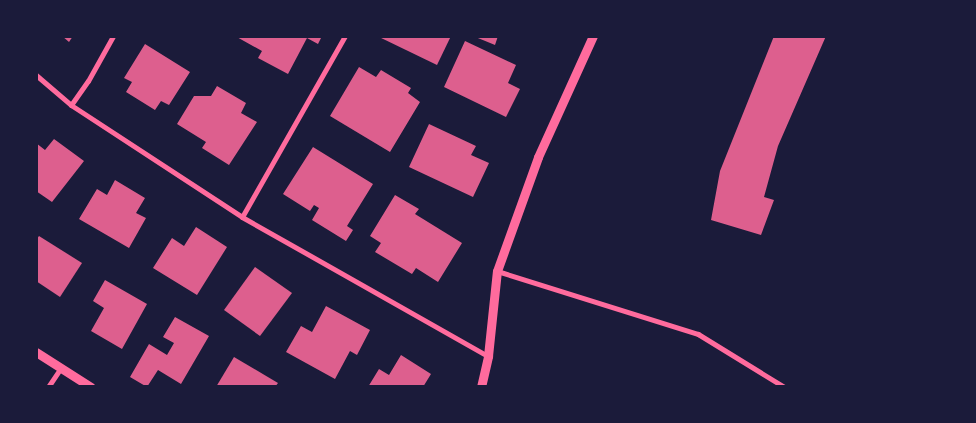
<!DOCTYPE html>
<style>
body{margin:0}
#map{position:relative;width:976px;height:423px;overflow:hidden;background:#1b1b3a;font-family:Mulish,sans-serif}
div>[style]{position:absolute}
.building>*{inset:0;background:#dd5f8e}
.minor>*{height:5px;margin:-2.5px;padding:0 2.5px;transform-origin:2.5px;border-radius:2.5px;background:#ff6b9d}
.tertiary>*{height:9px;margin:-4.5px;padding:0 4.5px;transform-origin:4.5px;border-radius:4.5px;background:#ff6b9d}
span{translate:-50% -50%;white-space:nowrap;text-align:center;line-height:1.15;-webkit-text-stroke:5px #1b1b3a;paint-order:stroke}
.frame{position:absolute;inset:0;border:38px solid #1b1b3a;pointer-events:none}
</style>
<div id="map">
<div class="building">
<div style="clip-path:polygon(62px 36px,73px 36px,69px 42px)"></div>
<div style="clip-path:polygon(235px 36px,322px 36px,318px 44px,307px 38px,288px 74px,258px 58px,262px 51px)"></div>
<div style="clip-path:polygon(377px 36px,451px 36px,437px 65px)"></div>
<div style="clip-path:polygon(473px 36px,498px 36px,495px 45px)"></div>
<div style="clip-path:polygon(774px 36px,826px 36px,778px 146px,764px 197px,774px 200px,761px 235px,711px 220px,720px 171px)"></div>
<div style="clip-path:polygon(465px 41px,516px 65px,508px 83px,520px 89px,506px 117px,444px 87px)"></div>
<div style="clip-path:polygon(145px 44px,190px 72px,169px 105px,161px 101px,155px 110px,126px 92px,132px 82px,124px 78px)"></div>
<div style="clip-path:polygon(359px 67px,376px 77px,381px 70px,411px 88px,408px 93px,420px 102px,390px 152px,330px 116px)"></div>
<div style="clip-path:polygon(217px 86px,246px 103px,241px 113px,257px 122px,229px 165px,202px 148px,206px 142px,177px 124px,194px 96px,211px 96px)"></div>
<div style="clip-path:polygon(429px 124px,476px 146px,471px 155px,489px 163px,473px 197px,409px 167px)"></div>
<div style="clip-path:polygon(54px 139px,84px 161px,52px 202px,36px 191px,36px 143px,45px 150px)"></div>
<div style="clip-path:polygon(313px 147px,373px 184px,347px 226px,353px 230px,346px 241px,312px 220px,319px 208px,314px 205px,310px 211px,283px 194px)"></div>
<div style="clip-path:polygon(115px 180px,145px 198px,136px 213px,146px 218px,129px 248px,79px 219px,97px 189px,107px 195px)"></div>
<div style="clip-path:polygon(395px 195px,419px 209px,415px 214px,462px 243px,438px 282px,416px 268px,412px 274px,375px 252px,381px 243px,370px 236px)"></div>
<div style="clip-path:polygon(196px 227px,227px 247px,197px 295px,153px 268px,172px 238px,184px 246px)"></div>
<div style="clip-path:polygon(39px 236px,82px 263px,60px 297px,36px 281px,36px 240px)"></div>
<div style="clip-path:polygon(255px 267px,292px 293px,260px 336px,224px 310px)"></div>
<div style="clip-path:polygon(105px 280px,147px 304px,122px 349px,91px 331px,104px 308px,93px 301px)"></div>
<div style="clip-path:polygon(326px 306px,370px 330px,357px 355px,350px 351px,335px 379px,286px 352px,301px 326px,312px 332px)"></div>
<div style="clip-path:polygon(175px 317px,209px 336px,181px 384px,158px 370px,147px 387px,130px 377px,149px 344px,167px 355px,174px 343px,163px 337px)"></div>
<div style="clip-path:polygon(401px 355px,431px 374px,423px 387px,368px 387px,379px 369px,389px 375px)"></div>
<div style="clip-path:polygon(234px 357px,278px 383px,275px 387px,216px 387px)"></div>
</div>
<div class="minor">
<div style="left:36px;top:75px;width:46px;rotate:40.6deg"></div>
<div style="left:71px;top:105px;width:204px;rotate:33.2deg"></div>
<div style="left:242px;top:217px;width:283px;rotate:29.5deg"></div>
<div style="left:71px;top:105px;width:29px;rotate:-55deg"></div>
<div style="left:88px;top:81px;width:51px;rotate:-60.9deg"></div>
<div style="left:242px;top:217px;width:208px;rotate:-60.4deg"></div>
<div style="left:497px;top:271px;width:211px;rotate:17.4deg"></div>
<div style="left:698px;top:334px;width:101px;rotate:31.6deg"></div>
<div style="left:48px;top:387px;width:23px;rotate:-56deg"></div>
</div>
<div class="tertiary">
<div style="left:36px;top:352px;width:65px;rotate:32.5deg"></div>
<div style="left:481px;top:387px;width:32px;rotate:-77deg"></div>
<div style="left:488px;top:356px;width:85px;rotate:-84deg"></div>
<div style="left:497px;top:271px;width:121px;rotate:-70.2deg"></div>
<div style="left:538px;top:157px;width:133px;rotate:-65.6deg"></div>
</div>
<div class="frame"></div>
</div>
